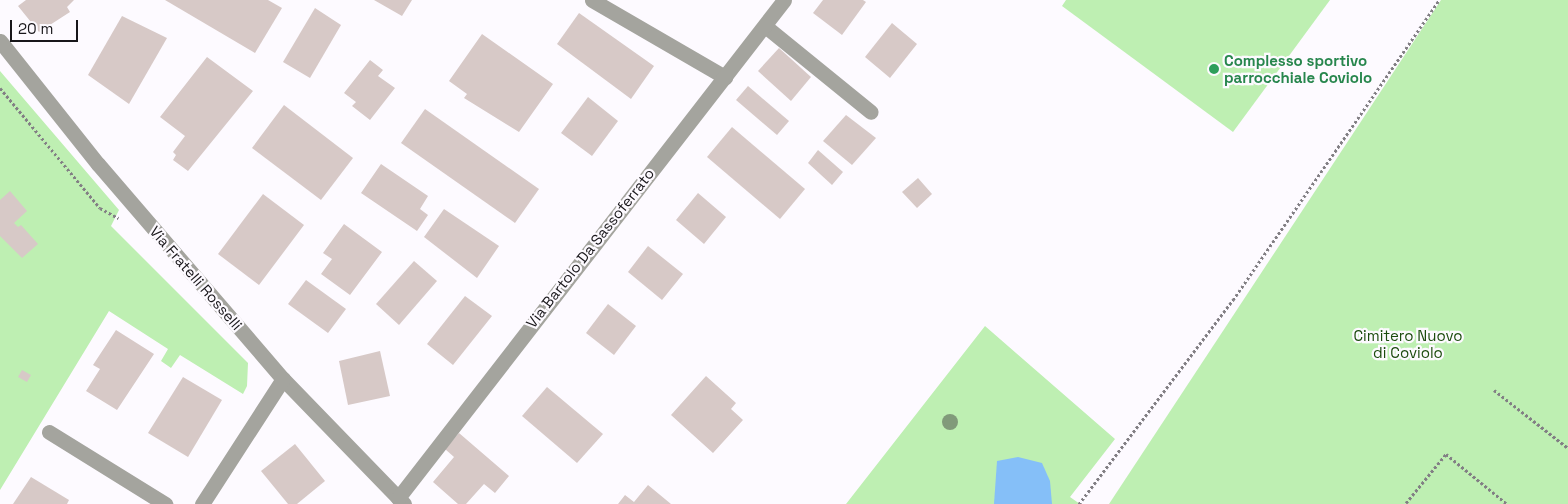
<!DOCTYPE html>
<style>
body{margin:0}
#map{position:relative;width:1568px;height:504px;overflow:hidden;background:#fdfaff;font-family:"Space Grotesk",sans-serif}
div>[style]{position:absolute}
.green>*{inset:0;background:#beefb2}
.water>*{inset:0;background:#85bff8}
.building>*{inset:0;background:#d7c9c7}
.path>*{height:3px;margin-top:-1.5px;transform-origin:0;background:repeating-linear-gradient(90deg,#827f84 0 2.5px,transparent 0 5px)}
.minor>*{height:15px;margin:-7.5px;padding:0 7.5px;transform-origin:7.5px;border-radius:7.5px;background:#a4a49e}
.trees>*{width:16px;height:16px;margin:-8px;border-radius:50%;background:#819a7a}
.dots>*{width:14px;height:14px;translate:-50% -50%;box-sizing:border-box;border:2px solid #fdfaff;border-radius:50%}
span{translate:-50% -50%;white-space:nowrap;text-align:center;line-height:1.15;-webkit-text-stroke:4.5px #fdfaff;paint-order:stroke}
.leisure-label{font-size:15px;color:#27864d;font-weight:700}
.left{translate:0 -50%;text-align:left}
.street-label{font-size:15px;color:#18161a}
.park-label{font-size:15px;color:#1b4b0d}
.scale{position:absolute;left:10px;top:20px;width:68px;height:22px;box-sizing:border-box;border:2px solid #18161a;border-top:0;padding-left:6px;font-size:15px;line-height:18px;white-space:nowrap;color:#18161a;-webkit-text-stroke:4px #fdfaff;paint-order:stroke}
</style>
<div id="map">
<div class="green">
<div style="clip-path:polygon(1066px 0,1330px 0,1233px 132px,1062px 6px)"></div>
<div style="clip-path:polygon(1441px 0,1568px 0,1568px 504px,1109px 504px)"></div>
<div style="clip-path:polygon(0 71px,119px 210px,111px 226px,248px 363px,247px 386px,243px 394px,180px 355px,171px 368px,161px 361px,168px 349px,109px 311px,0 490px)"></div>
<div style="clip-path:polygon(985px 326px,1115px 439px,1070px 497px,1080px 504px,846px 504px)"></div>
</div>
<div class="water">
<div style="clip-path:polygon(1018px 457px,1042px 463px,1050px 481px,1052px 504px,994px 504px,997px 461px)"></div>
</div>
<div class="building">
<div style="clip-path:polygon(26px 0,74px 0,67px 7px,70px 12px,39px 32px,18px 6px)"></div>
<div style="clip-path:polygon(165px 0,268px 0,282px 8px,255px 53px)"></div>
<div style="clip-path:polygon(374px 0,412px 0,402px 16px)"></div>
<div style="clip-path:polygon(823px 0,863px 0,866px 2px,842px 35px,813px 13px)"></div>
<div style="clip-path:polygon(315px 8px,341px 25px,310px 78px,283px 62px)"></div>
<div style="clip-path:polygon(579px 13px,654px 66px,631px 99px,557px 44px)"></div>
<div style="clip-path:polygon(122px 16px,167px 38px,129px 104px,88px 75px)"></div>
<div style="clip-path:polygon(892px 23px,917px 44px,890px 78px,865px 57px)"></div>
<div style="clip-path:polygon(482px 34px,553px 84px,519px 132px,464px 98px,467px 94px,449px 81px)"></div>
<div style="clip-path:polygon(779px 48px,811px 77px,791px 101px,758px 71px)"></div>
<div style="clip-path:polygon(207px 57px,253px 91px,188px 171px,173px 160px,176px 155px,173px 152px,185px 136px,160px 117px)"></div>
<div style="clip-path:polygon(370px 60px,383px 70px,378px 76px,395px 88px,370px 120px,352px 106px,356px 102px,344px 93px)"></div>
<div style="clip-path:polygon(748px 86px,789px 121px,777px 135px,736px 100px)"></div>
<div style="clip-path:polygon(588px 97px,618px 121px,592px 156px,561px 133px)"></div>
<div style="clip-path:polygon(284px 105px,353px 158px,321px 200px,252px 148px)"></div>
<div style="clip-path:polygon(425px 109px,539px 189px,515px 223px,401px 143px)"></div>
<div style="clip-path:polygon(846px 115px,876px 138px,852px 165px,823px 141px)"></div>
<div style="clip-path:polygon(732px 127px,805px 189px,780px 219px,707px 157px)"></div>
<div style="clip-path:polygon(818px 150px,843px 172px,832px 185px,808px 163px)"></div>
<div style="clip-path:polygon(381px 164px,428px 196px,420px 209px,428px 215px,417px 231px,361px 193px)"></div>
<div style="clip-path:polygon(918px 178px,932px 194px,917px 208px,902px 192px)"></div>
<div style="clip-path:polygon(10px 191px,27px 211px,14px 223px,18px 227px,21px 225px,38px 244px,22px 258px,0 236px,0 200px)"></div>
<div style="clip-path:polygon(698px 193px,726px 217px,704px 244px,676px 220px)"></div>
<div style="clip-path:polygon(263px 194px,304px 225px,259px 285px,218px 254px)"></div>
<div style="clip-path:polygon(444px 209px,499px 246px,477px 278px,424px 237px)"></div>
<div style="clip-path:polygon(344px 224px,382px 252px,350px 295px,321px 274px,332px 259px,323px 253px)"></div>
<div style="clip-path:polygon(648px 246px,683px 274px,662px 300px,628px 272px)"></div>
<div style="clip-path:polygon(414px 261px,437px 281px,399px 325px,376px 304px)"></div>
<div style="clip-path:polygon(306px 280px,346px 309px,328px 333px,288px 304px)"></div>
<div style="clip-path:polygon(465px 296px,492px 316px,453px 365px,427px 344px)"></div>
<div style="clip-path:polygon(608px 304px,636px 326px,614px 355px,586px 333px)"></div>
<div style="clip-path:polygon(116px 330px,154px 354px,117px 410px,86px 391px,100px 369px,93px 365px)"></div>
<div style="clip-path:polygon(380px 351px,390px 396px,348px 405px,339px 361px)"></div>
<div style="clip-path:polygon(22px 370px,31px 375px,27px 382px,18px 377px)"></div>
<div style="clip-path:polygon(706px 376px,736px 403px,731px 409px,743px 420px,713px 453px,671px 415px)"></div>
<div style="clip-path:polygon(183px 377px,222px 400px,188px 457px,148px 433px)"></div>
<div style="clip-path:polygon(547px 387px,603px 434px,577px 463px,522px 416px)"></div>
<div style="clip-path:polygon(459px 433px,509px 476px,495px 493px,484px 484px,466px 504px,458px 504px,433px 482px,454px 457px,445px 449px)"></div>
<div style="clip-path:polygon(295px 444px,325px 481px,297px 504px,288px 504px,261px 471px)"></div>
<div style="clip-path:polygon(31px 477px,69px 500px,67px 504px,13px 504px)"></div>
<div style="clip-path:polygon(648px 485px,671px 504px,618px 504px,625px 495px,634px 502px)"></div>
</div>
<div class="path">
<div style="left:0;top:88px;width:156px;rotate:50.2deg"></div>
<div style="left:100px;top:208px;width:21px;rotate:29deg"></div>
<div style="left:1494px;top:390px;width:94px;rotate:38.1deg"></div>
<div style="left:1406px;top:503px;width:63px;rotate:-50.8deg"></div>
<div style="left:1446px;top:454px;width:79px;rotate:39.3deg"></div>
<div style="left:1079px;top:504px;width:256px;rotate:-53deg"></div>
<div style="left:1233px;top:300px;width:364px;rotate:-55.5deg"></div>
</div>
<div class="minor">
<div style="left:592px;top:0;width:154px;rotate:30.1deg"></div>
<div style="left:765px;top:26px;width:136px;rotate:39.1deg"></div>
<div style="left:0;top:41px;width:157px;rotate:51.5deg"></div>
<div style="left:98px;top:164px;width:284px;rotate:49.3deg"></div>
<div style="left:283px;top:379px;width:174px;rotate:45.9deg"></div>
<div style="left:49px;top:432px;width:137px;rotate:31.8deg"></div>
<div style="left:398px;top:498px;width:630px;rotate:-52.22deg"></div>
<div style="left:202px;top:504px;width:149px;rotate:-57.1deg"></div>
</div>
<div class="trees">
<div style="left:950px;top:422px"></div>
</div>
<div class="dots">
<div style="left:1214px;top:69px;background:#2e9e5b"></div>
</div>
<div class="leisure-label">
<span class="left" style="left:1224px;top:69px">Complesso sportivo<br>parrocchiale Coviolo</span>
</div>
<div class="street-label">
<span style="left:590px;top:248px;rotate:-52deg">Via Bartolo Da Sassoferrato</span>
<span style="left:196px;top:278px;rotate:49deg">Via Fratelli Rosselli</span>
</div>
<div class="park-label">
<span style="left:1408px;top:344px">Cimitero Nuovo<br>di Coviolo</span>
</div>
<div class="scale">20 m</div>
</div>
